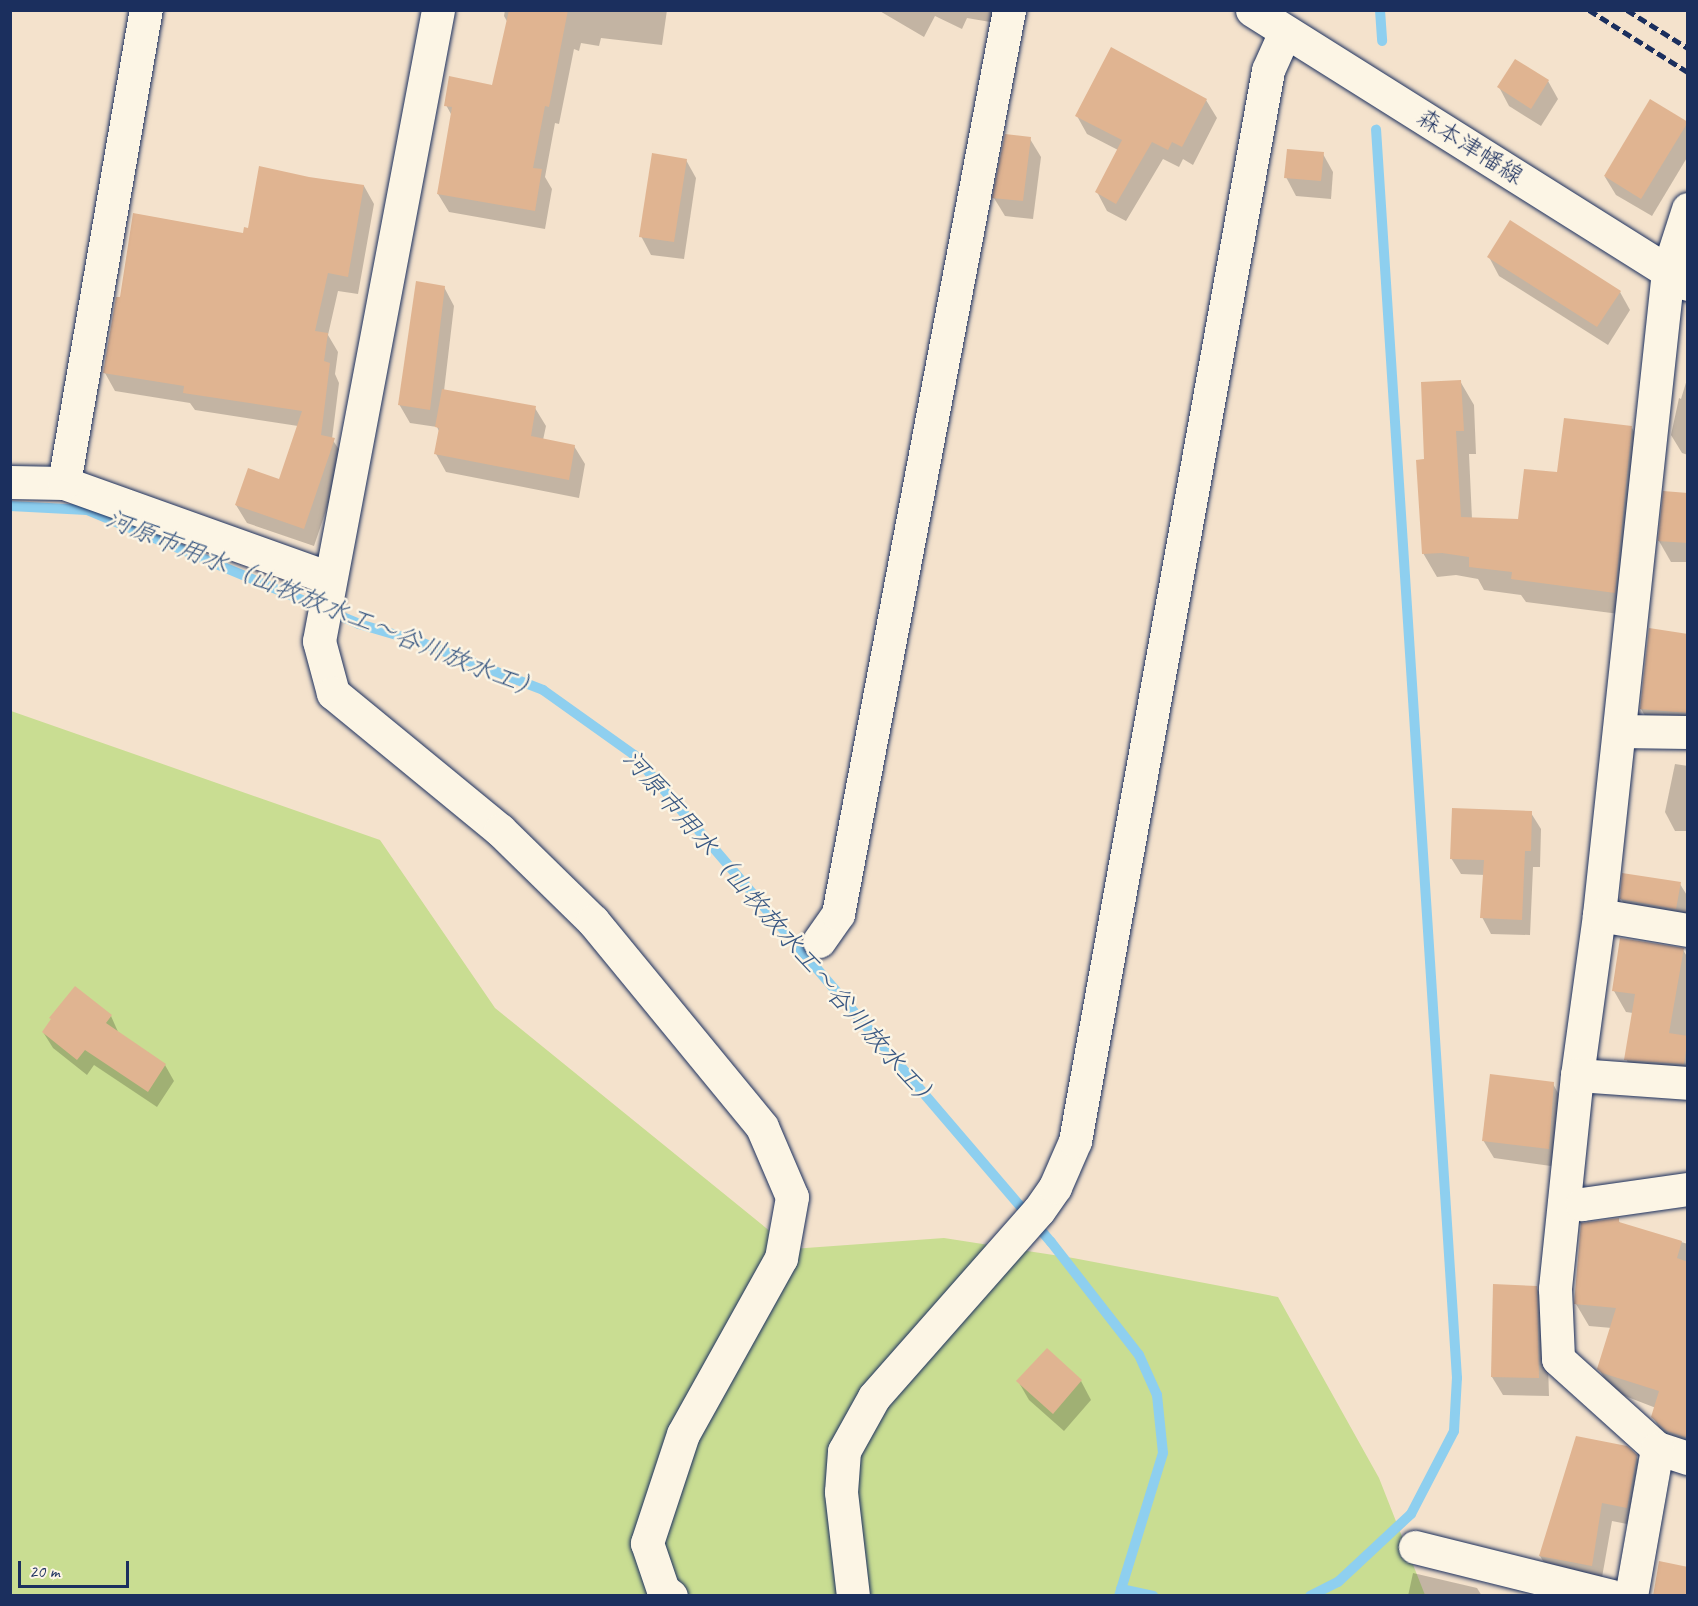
<!DOCTYPE html>
<meta charset="utf-8">
<style>
body{margin:0}
#map{position:relative;width:1698px;height:1606px;overflow:hidden;background:#f4e2cc;font-family:Caveat,"Klee One",sans-serif}
div>[style]{position:absolute}
.green>*{inset:0;background:#c9dd92}
.shadow>*{inset:0;background:#0003}
.stream>*{height:10px;margin:-5px;padding:0 5px;transform-origin:5px;border-radius:5px;background:#8ecfef}
.building>*{inset:0;background:#e0b491}
.roads{filter:drop-shadow(0 0 2px #1b2f5e) drop-shadow(0 0 2px #1b2f5e)}
.minor>*{height:33px;margin:-16.5px;padding:0 16.5px;transform-origin:16.5px;border-radius:16.5px;background:#fcf5e5}
.major>*{height:33px;margin:-16.5px;padding:0 16.5px;transform-origin:16.5px;border-radius:16.5px;background:#fcf5e5}
.rail>*{height:4.5px;margin-top:-2.25px;transform-origin:0;background:repeating-linear-gradient(90deg,#1b2f5e 0 9px,transparent 0 13.5px)}
span{translate:-50% -50%;white-space:nowrap;text-align:center;line-height:1.15;-webkit-text-stroke:5px #fcf5e5;paint-order:stroke}
.street-label{font-size:24px;color:#1b2f5e}
.water-label{font-size:26px;color:#385782;font-style:italic}
.frame{position:absolute;inset:0;border:12px solid #1b2f5e;pointer-events:none}
.scale{position:absolute;left:18px;top:1561px;width:111px;height:27px;box-sizing:border-box;border:3px solid #1b2f5e;border-top:0;padding-left:8px;font-size:18px;line-height:21px;white-space:nowrap;color:#1b2f5e;-webkit-text-stroke:4px #fcf5e5;paint-order:stroke}
</style>
<div id="map">
<div class="green">
<div style="clip-path:polygon(11px 711px,380px 840px,495px 1008px,792px 1249px,944px 1238px,1073px 1258px,1278px 1297px,1379px 1478px,1425px 1595px,11px 1596px)"></div>
</div>
<div class="shadow">
<div style="clip-path:polygon(505px 10px,667px 10px,662px 45px,601px 38px,599px 46px,581px 43px,579px 51px,574px 49px,559px 124px,555px 123px,545px 177px,552px 189px,545px 229px,449px 212px,438px 194px,452px 116px,446px 105px,494px 87px,508px 23px,504px 16px)"></div>
<div style="clip-path:polygon(878px 10px,998px 10px,996px 23px,967px 18px,962px 29px,935px 16px,924px 37px)"></div>
<div style="clip-path:polygon(1548px 81px,1558px 99px,1541px 126px,1509px 106px,1499px 87px)"></div>
<div style="clip-path:polygon(1206px 100px,1217px 118px,1193px 165px,1183px 159px,1179px 167px,1163px 159px,1126px 221px,1107px 211px,1097px 192px,1118px 150px,1087px 134px,1077px 116px)"></div>
<div style="clip-path:polygon(1687px 122px,1688px 156px,1652px 216px,1616px 195px,1605px 177px)"></div>
<div style="clip-path:polygon(1030px 139px,1041px 157px,1033px 219px,1005px 216px,994px 198px)"></div>
<div style="clip-path:polygon(1323px 154px,1333px 172px,1331px 199px,1296px 196px,1286px 177px)"></div>
<div style="clip-path:polygon(686px 160px,696px 178px,684px 259px,651px 255px,641px 236px)"></div>
<div style="clip-path:polygon(309px 179px,364px 186px,374px 204px,358px 294px,338px 291px,328px 335px,338px 352px,335px 374px,339px 383px,332px 439px,344px 457px,314px 546px,247px 523px,236px 505px,280px 481px,298px 426px,195px 410px,190px 403px,115px 391px,105px 373px,249px 230px)"></div>
<div style="clip-path:polygon(1489px 257px,1620px 292px,1630px 310px,1608px 345px,1499px 276px)"></div>
<div style="clip-path:polygon(444px 287px,454px 306px,444px 391px,535px 408px,546px 426px,543px 440px,574px 446px,585px 464px,579px 498px,446px 472px,436px 454px,440px 433px,437px 427px,410px 423px,399px 404px)"></div>
<div style="clip-path:polygon(1688px 376px,1688px 455px,1682px 453px,1671px 435px,1679px 398px,1681px 399px)"></div>
<div style="clip-path:polygon(1460px 381px,1474px 405px,1476px 454px,1469px 454px,1472px 519px,1519px 521px,1559px 474px,1632px 428px,1645px 451px,1627px 615px,1526px 602px,1521px 595px,1484px 590px,1478px 579px,1456px 575px,1437px 577px,1423px 553px,1426px 461px)"></div>
<div style="clip-path:polygon(1688px 495px,1688px 562px,1671px 562px,1659px 541px)"></div>
<div style="clip-path:polygon(1688px 635px,1688px 732px,1653px 729px,1641px 709px)"></div>
<div style="clip-path:polygon(1675px 764px,1688px 766px,1688px 831px,1675px 831px,1665px 812px)"></div>
<div style="clip-path:polygon(1531px 813px,1541px 829px,1540px 867px,1533px 867px,1530px 935px,1491px 934px,1482px 917px,1485px 875px,1461px 874px,1451px 858px)"></div>
<div style="clip-path:polygon(1680px 884px,1688px 897px,1688px 919px,1632px 917px,1621px 899px)"></div>
<div style="clip-path:polygon(1683px 950px,1688px 958px,1688px 1084px,1638px 1080px,1626px 1059px,1633px 1013px,1626px 1012px,1614px 991px)"></div>
<div style="clip-path:polygon(75px 988px,111px 1016px,119px 1034px,165px 1065px,174px 1081px,157px 1107px,94px 1065px,87px 1075px,53px 1048px,43px 1032px)"></div>
<div style="clip-path:polygon(1553px 1084px,1563px 1102px,1558px 1167px,1494px 1158px,1483px 1140px)"></div>
<div style="clip-path:polygon(1618px 1219px,1621px 1225px,1688px 1244px,1688px 1456px,1666px 1440px,1653px 1417px,1656px 1408px,1612px 1391px,1599px 1369px,1612px 1328px,1589px 1326px,1576px 1304px)"></div>
<div style="clip-path:polygon(1536px 1287px,1546px 1305px,1549px 1396px,1503px 1395px,1492px 1377px)"></div>
<div style="clip-path:polygon(1047px 1350px,1081px 1381px,1091px 1400px,1064px 1431px,1029px 1400px,1018px 1381px)"></div>
<div style="clip-path:polygon(1636px 1456px,1646px 1475px,1637px 1526px,1612px 1521px,1601px 1583px,1551px 1574px,1540px 1556px)"></div>
<div style="clip-path:polygon(1413px 1573px,1477px 1588px,1482px 1596px,1408px 1596px)"></div>
</div>
<div class="stream">
<div style="left:1380px;top:10px;width:31px;rotate:86deg"></div>
<div style="left:10px;top:506px;width:77px;rotate:3deg"></div>
<div style="left:87px;top:510px;width:295px;rotate:22.7deg"></div>
<div style="left:359px;top:624px;width:64px;rotate:16.4deg"></div>
<div style="left:420px;top:642px;width:132px;rotate:21.3deg"></div>
<div style="left:543px;top:690px;width:112px;rotate:35.5deg"></div>
<div style="left:634px;top:755px;width:641px;rotate:49.43deg"></div>
<div style="left:1051px;top:1242px;width:143px;rotate:52.1deg"></div>
<div style="left:1139px;top:1355px;width:44px;rotate:65.8deg"></div>
<div style="left:1157px;top:1395px;width:58px;rotate:84.1deg"></div>
<div style="left:1163px;top:1453px;width:150px;rotate:107.1deg"></div>
<div style="left:1121px;top:1589px;width:33px;rotate:12deg"></div>
<div style="left:1310px;top:1596px;width:31px;rotate:-27deg"></div>
<div style="left:1338px;top:1582px;width:100px;rotate:-43deg"></div>
<div style="left:1411px;top:1514px;width:93px;rotate:-62.6deg"></div>
<div style="left:1454px;top:1431px;width:53px;rotate:-86.8deg"></div>
<div style="left:1457px;top:1378px;width:1251px;rotate:-93.71deg"></div>
</div>
<div class="building">
<div style="clip-path:polygon(509px 10px,568px 10px,549px 107px,545px 106px,533px 168px,542px 169px,535px 211px,437px 194px,452px 107px,444px 106px,449px 76px,492px 85px)"></div>
<div style="clip-path:polygon(1111px 47px,1207px 99px,1182px 147px,1172px 142px,1168px 150px,1152px 142px,1116px 204px,1095px 192px,1122px 140px,1075px 116px)"></div>
<div style="clip-path:polygon(1515px 59px,1549px 80px,1531px 109px,1497px 87px)"></div>
<div style="clip-path:polygon(1650px 99px,1688px 122px,1641px 199px,1604px 176px)"></div>
<div style="clip-path:polygon(1005px 134px,1031px 137px,1023px 201px,992px 198px)"></div>
<div style="clip-path:polygon(1287px 149px,1324px 152px,1321px 181px,1284px 178px)"></div>
<div style="clip-path:polygon(652px 153px,687px 159px,674px 242px,639px 237px)"></div>
<div style="clip-path:polygon(259px 166px,309px 177px,364px 185px,348px 277px,328px 273px,315px 331px,328px 333px,324px 361px,330px 363px,321px 435px,335px 438px,304px 529px,235px 505px,248px 468px,279px 479px,302px 411px,183px 393px,184px 386px,103px 373px,116px 297px,120px 297px,133px 213px,243px 233px,244px 227px,248px 228px)"></div>
<div style="clip-path:polygon(1510px 220px,1621px 291px,1597px 327px,1487px 257px)"></div>
<div style="clip-path:polygon(416px 281px,445px 286px,430px 410px,398px 405px)"></div>
<div style="clip-path:polygon(1461px 380px,1464px 431px,1456px 431px,1461px 517px,1518px 519px,1524px 469px,1557px 472px,1564px 418px,1632px 426px,1615px 593px,1511px 579px,1512px 572px,1469px 567px,1469px 557px,1442px 553px,1422px 554px,1416px 460px,1424px 459px,1421px 382px)"></div>
<div style="clip-path:polygon(442px 389px,536px 406px,531px 436px,575px 445px,569px 480px,434px 454px,439px 428px,435px 427px)"></div>
<div style="clip-path:polygon(1663px 491px,1688px 493px,1688px 543px,1658px 541px)"></div>
<div style="clip-path:polygon(1649px 628px,1688px 634px,1688px 713px,1640px 709px)"></div>
<div style="clip-path:polygon(1452px 808px,1532px 811px,1531px 851px,1525px 851px,1522px 920px,1480px 918px,1484px 860px,1450px 859px)"></div>
<div style="clip-path:polygon(1622px 873px,1681px 882px,1676px 909px,1620px 899px)"></div>
<div style="clip-path:polygon(1620px 938px,1684px 948px,1669px 1033px,1688px 1036px,1684px 1064px,1624px 1060px,1635px 994px,1612px 991px)"></div>
<div style="clip-path:polygon(75px 986px,112px 1015px,106px 1023px,166px 1064px,148px 1092px,85px 1050px,77px 1060px,42px 1032px,51px 1019px,49px 1018px)"></div>
<div style="clip-path:polygon(1490px 1074px,1554px 1082px,1549px 1149px,1482px 1141px)"></div>
<div style="clip-path:polygon(1619px 1218px,1619px 1222px,1682px 1241px,1677px 1258px,1688px 1262px,1688px 1438px,1667px 1431px,1651px 1417px,1659px 1391px,1602px 1373px,1597px 1369px,1616px 1308px,1574px 1304px,1581px 1223px)"></div>
<div style="clip-path:polygon(1493px 1284px,1537px 1286px,1539px 1378px,1491px 1377px)"></div>
<div style="clip-path:polygon(1047px 1348px,1082px 1380px,1053px 1414px,1016px 1381px)"></div>
<div style="clip-path:polygon(1576px 1436px,1627px 1446px,1637px 1455px,1627px 1508px,1602px 1503px,1592px 1566px,1539px 1556px)"></div>
<div style="clip-path:polygon(1659px 1561px,1688px 1567px,1688px 1596px,1653px 1596px)"></div>
</div>
<div class="roads">
<div class="minor">
<div style="left:438px;top:10px;width:642px;rotate:100.68deg"></div>
<div style="left:319px;top:641px;width:54px;rotate:74.9deg"></div>
<div style="left:333px;top:693px;width:216px;rotate:39.4deg"></div>
<div style="left:500px;top:830px;width:130px;rotate:44.4deg"></div>
<div style="left:593px;top:921px;width:266px;rotate:50.6deg"></div>
<div style="left:762px;top:1127px;width:76px;rotate:66.8deg"></div>
<div style="left:792px;top:1197px;width:62px;rotate:100.2deg"></div>
<div style="left:781px;top:1258px;width:201px;rotate:119.1deg"></div>
<div style="left:683px;top:1434px;width:115px;rotate:108.3deg"></div>
<div style="left:647px;top:1543px;width:50px;rotate:71.2deg"></div>
<div style="left:663px;top:1590px;width:10px;rotate:37deg"></div>
<div style="left:1688px;top:209px;width:65px;rotate:107.9deg"></div>
<div style="left:1668px;top:271px;width:648px;rotate:96.12deg"></div>
<div style="left:1599px;top:915px;width:162px;rotate:97.8deg"></div>
<div style="left:1577px;top:1075px;width:215px;rotate:95.9deg"></div>
<div style="left:1555px;top:1289px;width:70px;rotate:87.5deg"></div>
<div style="left:1558px;top:1359px;width:133px;rotate:42deg"></div>
<div style="left:1657px;top:1448px;width:33px;rotate:18deg"></div>
<div style="left:10px;top:482px;width:54px;rotate:1.1deg"></div>
<div style="left:64px;top:483px;width:282px;rotate:19.7deg"></div>
<div style="left:64px;top:483px;width:480px;rotate:-80.2deg"></div>
<div style="left:1619px;top:731px;width:69px;rotate:0.8deg"></div>
<div style="left:1599px;top:915px;width:90px;rotate:9.6deg"></div>
<div style="left:819px;top:941px;width:33px;rotate:-55deg"></div>
<div style="left:838px;top:914px;width:920px;rotate:-79.29deg"></div>
<div style="left:1577px;top:1075px;width:111px;rotate:4.1deg"></div>
<div style="left:1564px;top:1203px;width:18px;rotate:3deg"></div>
<div style="left:1582px;top:1204px;width:107px;rotate:-8.1deg"></div>
<div style="left:1415px;top:1547px;width:202px;rotate:14deg"></div>
<div style="left:853px;top:1596px;width:105px;rotate:-96.6deg"></div>
<div style="left:841px;top:1492px;width:41px;rotate:-85.8deg"></div>
<div style="left:844px;top:1451px;width:62px;rotate:-60.9deg"></div>
<div style="left:874px;top:1397px;width:249px;rotate:-48.6deg"></div>
<div style="left:1039px;top:1210px;width:28px;rotate:-55deg"></div>
<div style="left:1055px;top:1187px;width:50px;rotate:-66.5deg"></div>
<div style="left:1075px;top:1141px;width:1088px;rotate:-79.78deg"></div>
<div style="left:1268px;top:70px;width:42px;rotate:-65.9deg"></div>
<div style="left:1631px;top:1596px;width:150px;rotate:-80deg"></div>
</div>
<div class="major">
<div style="left:1252px;top:10px;width:515px;rotate:32.15deg"></div>
</div>
</div>
<div class="rail">
<div style="left:1589px;top:10px;width:117px;rotate:32.1deg"></div>
<div style="left:1627px;top:10px;width:72px;rotate:31.9deg"></div>
</div>
<div class="street-label">
<span style="left:1470px;top:147px;rotate:32deg">森本津幡線</span>
</div>
<div class="water-label">
<span style="left:324px;top:605px;rotate:22deg">河原市用水（山牧放水工～谷川放水工）</span>
<span style="left:781px;top:930px;rotate:49deg">河原市用水（山牧放水工～谷川放水工）</span>
</div>
<div class="frame"></div>
<div class="scale">20 m</div>
</div>
